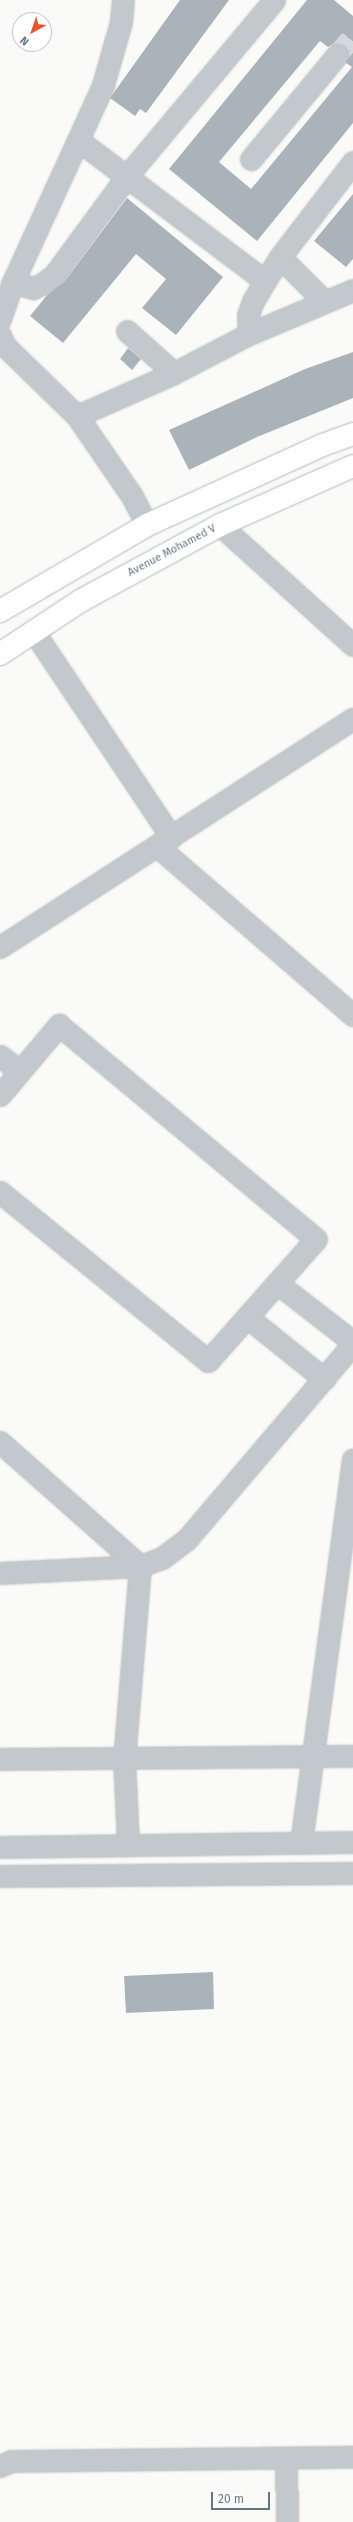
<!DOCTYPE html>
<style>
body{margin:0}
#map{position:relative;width:353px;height:2522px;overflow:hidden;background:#fafaf8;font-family:"Fira Sans",sans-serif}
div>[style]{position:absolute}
.building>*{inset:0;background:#aab3b9}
.street-tunnel>*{height:21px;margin-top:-10.5px;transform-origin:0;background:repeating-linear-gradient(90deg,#d5d9db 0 21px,transparent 0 31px)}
.roads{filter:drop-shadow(0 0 1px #b3babf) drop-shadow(0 0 1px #b3babf)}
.street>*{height:21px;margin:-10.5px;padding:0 10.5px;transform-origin:10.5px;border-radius:10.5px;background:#c3c8cc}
.secondary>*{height:22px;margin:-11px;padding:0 11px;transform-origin:11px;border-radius:11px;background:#fff}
span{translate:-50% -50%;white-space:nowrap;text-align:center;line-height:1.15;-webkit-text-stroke:4px #fff;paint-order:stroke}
.street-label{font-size:11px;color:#657683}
.north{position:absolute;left:12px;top:12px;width:40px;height:40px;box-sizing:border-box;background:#fff;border:1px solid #c1c8cd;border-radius:50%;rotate:220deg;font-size:11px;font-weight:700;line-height:16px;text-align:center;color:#657683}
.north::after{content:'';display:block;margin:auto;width:14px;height:18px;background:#e4572e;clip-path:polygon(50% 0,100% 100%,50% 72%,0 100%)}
.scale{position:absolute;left:211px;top:2492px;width:59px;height:18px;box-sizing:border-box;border:2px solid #657683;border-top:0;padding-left:5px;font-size:12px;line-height:14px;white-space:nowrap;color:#657683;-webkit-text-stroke:3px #fff;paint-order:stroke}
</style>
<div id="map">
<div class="building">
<div style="clip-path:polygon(180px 0,229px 0,146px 113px,140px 109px,135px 116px,110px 98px)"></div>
<div style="clip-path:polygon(evenodd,307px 0,334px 0,353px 16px,353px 123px,257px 241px,169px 169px,307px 0,320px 41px,328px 47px,333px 44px,344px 46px,348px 51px,346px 63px,352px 67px,251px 189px,219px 162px,320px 41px)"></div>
<div style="clip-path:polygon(353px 194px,353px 259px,346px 267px,314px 241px)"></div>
<div style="clip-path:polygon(127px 198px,223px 277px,176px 335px,142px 308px,166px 279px,136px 254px,63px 343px,30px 316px,48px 294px,65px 281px)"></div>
<div style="clip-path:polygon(128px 348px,141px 359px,132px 370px,120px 359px)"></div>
<div style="clip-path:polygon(353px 352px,353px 398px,257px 437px,189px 470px,169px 430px,305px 369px)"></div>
<div style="clip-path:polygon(213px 1972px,214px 2009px,126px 2013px,124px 1976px)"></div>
</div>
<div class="street-tunnel">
<div style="left:337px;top:55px;width:25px;rotate:-50deg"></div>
</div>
<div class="roads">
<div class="street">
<div style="left:78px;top:140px;width:234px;rotate:37deg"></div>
<div style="left:251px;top:159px;width:135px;rotate:-50.4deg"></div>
<div style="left:280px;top:257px;width:62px;rotate:45deg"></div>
<div style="left:13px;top:282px;width:217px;rotate:-65.4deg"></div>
<div style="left:103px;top:85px;width:66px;rotate:-74.1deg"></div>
<div style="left:121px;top:22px;width:22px;rotate:-85deg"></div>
<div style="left:0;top:319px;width:39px;rotate:-71deg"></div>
<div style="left:13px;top:282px;width:21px;rotate:17deg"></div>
<div style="left:33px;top:288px;width:12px;rotate:-24deg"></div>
<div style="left:44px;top:283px;width:14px;rotate:-39deg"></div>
<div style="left:55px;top:274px;width:122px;rotate:-53.7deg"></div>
<div style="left:127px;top:176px;width:229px;rotate:-50.1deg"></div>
<div style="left:127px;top:331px;width:63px;rotate:41.8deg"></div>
<div style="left:249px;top:334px;width:19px;rotate:-93deg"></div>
<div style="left:248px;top:315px;width:15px;rotate:-70deg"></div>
<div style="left:253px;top:301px;width:23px;rotate:-59deg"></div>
<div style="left:265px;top:281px;width:28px;rotate:-58deg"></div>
<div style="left:280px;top:257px;width:120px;rotate:-52.5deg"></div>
<div style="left:0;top:335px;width:12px;rotate:66deg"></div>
<div style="left:5px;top:346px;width:100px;rotate:44.2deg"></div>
<div style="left:77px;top:416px;width:97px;rotate:55.5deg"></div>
<div style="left:132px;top:496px;width:33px;rotate:63deg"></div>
<div style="left:77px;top:416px;width:106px;rotate:-23.9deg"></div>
<div style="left:174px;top:373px;width:85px;rotate:-27.5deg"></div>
<div style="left:249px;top:334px;width:113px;rotate:-22.9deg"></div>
<div style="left:220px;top:525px;width:179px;rotate:42.1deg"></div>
<div style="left:34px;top:632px;width:247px;rotate:56.2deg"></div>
<div style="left:157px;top:846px;width:259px;rotate:40.8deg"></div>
<div style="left:0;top:947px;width:420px;rotate:-32.9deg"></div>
<div style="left:0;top:1056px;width:25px;rotate:37deg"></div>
<div style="left:0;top:1095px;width:92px;rotate:-49.9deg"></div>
<div style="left:59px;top:1025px;width:334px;rotate:39.8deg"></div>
<div style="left:316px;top:1239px;width:163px;rotate:131.5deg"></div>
<div style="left:208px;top:1361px;width:268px;rotate:-140.9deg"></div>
<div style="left:277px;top:1283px;width:96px;rotate:37.8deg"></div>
<div style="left:247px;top:1317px;width:99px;rotate:38.8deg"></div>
<div style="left:0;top:1442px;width:187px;rotate:41.5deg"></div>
<div style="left:140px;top:1566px;width:194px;rotate:94.7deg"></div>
<div style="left:124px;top:1759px;width:85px;rotate:87.3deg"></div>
<div style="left:0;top:1573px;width:140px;rotate:-2.9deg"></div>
<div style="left:140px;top:1566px;width:23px;rotate:-20deg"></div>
<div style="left:162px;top:1558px;width:31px;rotate:-37deg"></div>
<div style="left:187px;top:1539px;width:256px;rotate:-49.6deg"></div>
<div style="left:0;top:1759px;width:353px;rotate:-0.5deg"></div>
<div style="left:301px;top:1843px;width:387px;rotate:-82.3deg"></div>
<div style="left:0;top:1847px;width:353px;rotate:-0.8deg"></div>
<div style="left:0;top:1876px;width:353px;rotate:-0.5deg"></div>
<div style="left:286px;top:2458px;width:64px;rotate:89.1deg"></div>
<div style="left:0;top:2466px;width:12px;rotate:-24deg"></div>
<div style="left:11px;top:2461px;width:342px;rotate:-0.7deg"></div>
</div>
<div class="secondary">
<div style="left:0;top:611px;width:170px;rotate:-30.3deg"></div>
<div style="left:147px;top:525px;width:190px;rotate:-24.5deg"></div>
<div style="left:320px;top:446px;width:35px;rotate:-20deg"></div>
<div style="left:0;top:654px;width:98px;rotate:-33.4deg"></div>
<div style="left:82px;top:600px;width:157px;rotate:-28.5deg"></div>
<div style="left:220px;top:525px;width:145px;rotate:-23.9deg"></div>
</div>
</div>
<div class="street-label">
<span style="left:172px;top:551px;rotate:-28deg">Avenue Mohamed V</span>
</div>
<div class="north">N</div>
<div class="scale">20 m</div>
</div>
